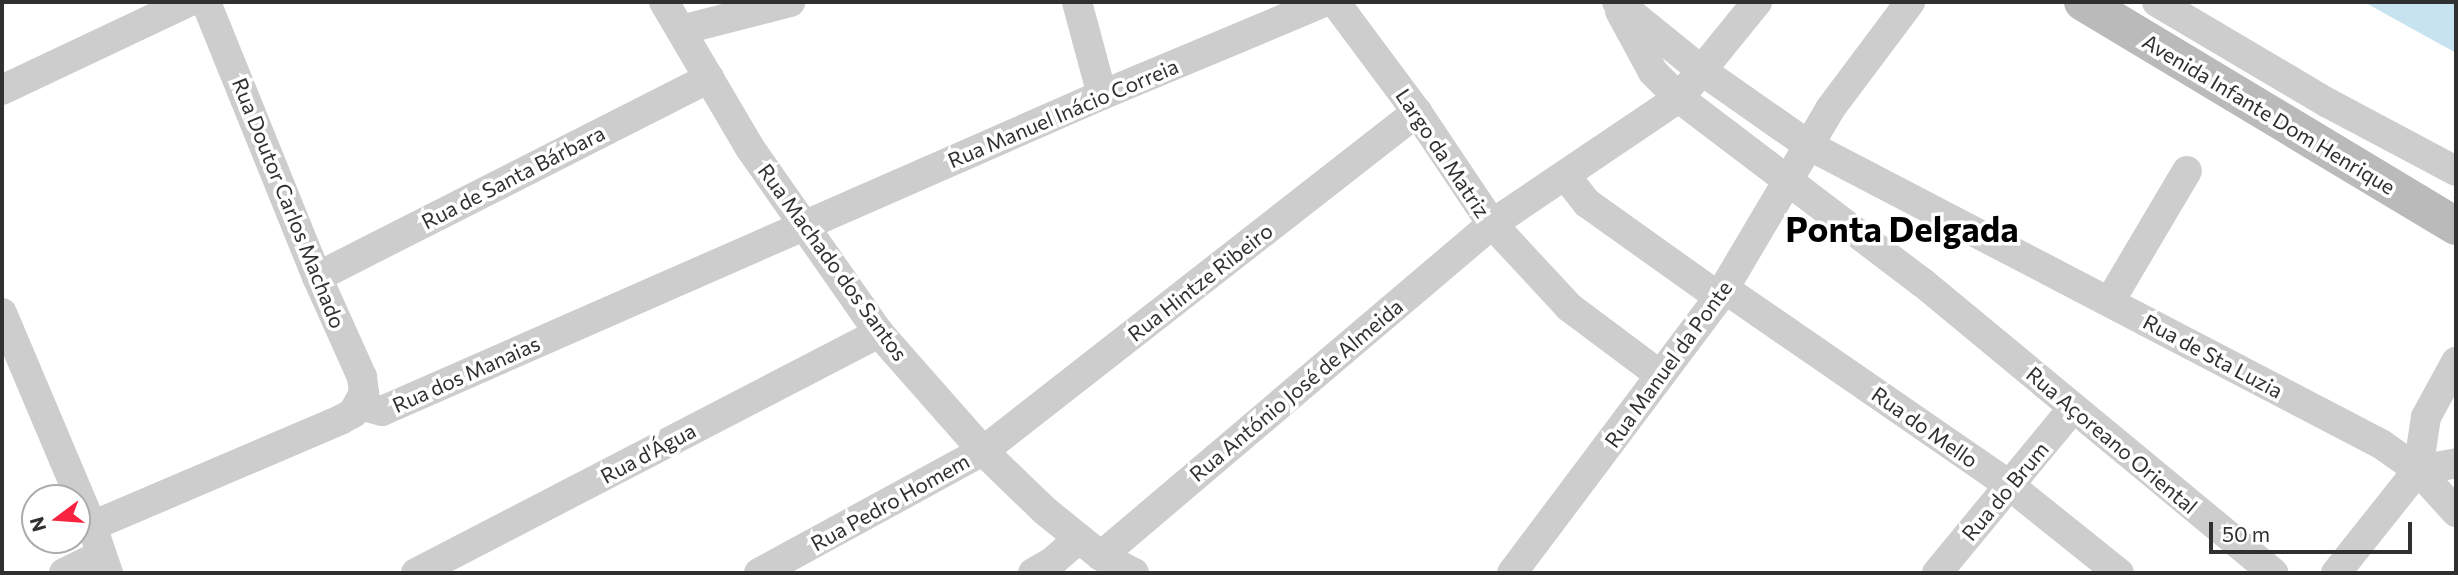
<!DOCTYPE html>
<meta charset="utf-8">
<style>
body{margin:0}
#map{position:relative;width:2458px;height:575px;overflow:hidden;background:#fff;font-family:Commissioner,sans-serif}
div>[style]{position:absolute}
.water>*{inset:0;background:#c8e3f0}
.pier>*{inset:0;background:#fff}
.street>*{height:30px;margin:-15px;padding:0 15px;transform-origin:15px;border-radius:15px;background:#cdcdcd}
.secondary>*{height:38px;margin:-19px;padding:0 19px;transform-origin:19px;border-radius:19px;background:#bababa}
span{translate:-50% -50%;white-space:nowrap;text-align:center;line-height:1.15;-webkit-text-stroke:7px #fff;paint-order:stroke}
.street-label{font-size:21px;color:#303030}
.town-label{font-size:35px;color:#000;font-weight:700}
.frame{position:absolute;inset:0;border:4px solid #303030;pointer-events:none}
.north{position:absolute;left:21px;top:484px;width:70px;height:70px;box-sizing:border-box;background:#fff;border:2px solid #acacac;border-radius:50%;rotate:254deg;font-size:19px;font-weight:700;line-height:28px;text-align:center;color:#303030}
.north::after{content:'';display:block;margin:auto;width:24px;height:32px;background:#f72341;clip-path:polygon(50% 0,100% 100%,50% 72%,0 100%)}
.scale{position:absolute;left:2209px;top:522px;width:203px;height:32px;box-sizing:border-box;border:4px solid #303030;border-top:0;padding-left:9px;font-size:21px;line-height:24px;white-space:nowrap;color:#303030;-webkit-text-stroke:5px #fff;paint-order:stroke}
</style>
<div id="map">
<div class="water">
<div style="clip-path:polygon(2364px 2px,2456px 2px,2456px 53px)"></div>
</div>
<div class="pier">
<div style="clip-path:polygon(2361px 2px,2456px 53px,2456px 57px,2363px 5px)"></div>
</div>
<div class="street">
<div style="left:664px;top:2px;width:169px;rotate:59.5deg"></div>
<div style="left:750px;top:148px;width:226px;rotate:55.1deg"></div>
<div style="left:879px;top:333px;width:157px;rotate:48.6deg"></div>
<div style="left:983px;top:451px;width:85px;rotate:44deg"></div>
<div style="left:1044px;top:510px;width:73px;rotate:38.9deg"></div>
<div style="left:1101px;top:556px;width:37px;rotate:27deg"></div>
<div style="left:1077px;top:2px;width:96px;rotate:75deg"></div>
<div style="left:1335px;top:2px;width:137px;rotate:53.3deg"></div>
<div style="left:1417px;top:112px;width:135px;rotate:56.2deg"></div>
<div style="left:1492px;top:224px;width:225px;rotate:-34deg"></div>
<div style="left:1679px;top:98px;width:124px;rotate:-50.9deg"></div>
<div style="left:1617px;top:2px;width:108px;rotate:39deg"></div>
<div style="left:1701px;top:70px;width:131px;rotate:35deg"></div>
<div style="left:1808px;top:145px;width:646px;rotate:27.56deg"></div>
<div style="left:2381px;top:444px;width:45px;rotate:35.1deg"></div>
<div style="left:2418px;top:470px;width:57px;rotate:47.9deg"></div>
<div style="left:2157px;top:2px;width:199px;rotate:30.6deg"></div>
<div style="left:2328px;top:103px;width:145px;rotate:28deg"></div>
<div style="left:1620px;top:11px;width:69px;rotate:61.6deg"></div>
<div style="left:1653px;top:72px;width:37px;rotate:45deg"></div>
<div style="left:1679px;top:98px;width:306px;rotate:37.2deg"></div>
<div style="left:1923px;top:283px;width:455px;rotate:39.6deg"></div>
<div style="left:681px;top:30px;width:113px;rotate:-14.4deg"></div>
<div style="left:2px;top:90px;width:206px;rotate:-25.3deg"></div>
<div style="left:1565px;top:175px;width:36px;rotate:52deg"></div>
<div style="left:1587px;top:203px;width:162px;rotate:35.5deg"></div>
<div style="left:317px;top:277px;width:440px;rotate:-26.9deg"></div>
<div style="left:1725px;top:289px;width:345px;rotate:34.6deg"></div>
<div style="left:2009px;top:485px;width:141px;rotate:38.7deg"></div>
<div style="left:2110px;top:301px;width:151px;rotate:-59.4deg"></div>
<div style="left:2px;top:313px;width:231px;rotate:67.1deg"></div>
<div style="left:92px;top:526px;width:50px;rotate:71.2deg"></div>
<div style="left:360px;top:405px;width:23px;rotate:15deg"></div>
<div style="left:382px;top:411px;width:786px;rotate:-23.7deg"></div>
<div style="left:1102px;top:95px;width:241px;rotate:-22.7deg"></div>
<div style="left:2418px;top:470px;width:39px;rotate:-10deg"></div>
<div style="left:92px;top:526px;width:270px;rotate:-23.1deg"></div>
<div style="left:340px;top:420px;width:15px;rotate:-28deg"></div>
<div style="left:353px;top:413px;width:23px;rotate:-61deg"></div>
<div style="left:364px;top:393px;width:16px;rotate:-97deg"></div>
<div style="left:362px;top:377px;width:110px;rotate:-114.2deg"></div>
<div style="left:317px;top:277px;width:297px;rotate:-112deg"></div>
<div style="left:1101px;top:556px;width:513px;rotate:-40.33deg"></div>
<div style="left:1492px;top:224px;width:113px;rotate:47.1deg"></div>
<div style="left:1569px;top:307px;width:114px;rotate:36.8deg"></div>
<div style="left:64px;top:573px;width:41px;rotate:-25.9deg"></div>
<div style="left:416px;top:573px;width:522px;rotate:-27.4deg"></div>
<div style="left:759px;top:573px;width:255px;rotate:-28.6deg"></div>
<div style="left:983px;top:451px;width:551px;rotate:-37.99deg"></div>
<div style="left:1033px;top:573px;width:22px;rotate:-30deg"></div>
<div style="left:1052px;top:562px;width:35px;rotate:-41deg"></div>
<div style="left:1512px;top:573px;width:345px;rotate:-53.1deg"></div>
<div style="left:1719px;top:297px;width:218px;rotate:-59.4deg"></div>
<div style="left:1830px;top:109px;width:134px;rotate:-53.2deg"></div>
<div style="left:1937px;top:573px;width:214px;rotate:-50.5deg"></div>
<div style="left:2336px;top:573px;width:132px;rotate:-51.5deg"></div>
<div style="left:2418px;top:470px;width:54px;rotate:-81.4deg"></div>
<div style="left:2426px;top:417px;width:63px;rotate:-61.4deg"></div>
</div>
<div class="secondary">
<div style="left:2083px;top:2px;width:435px;rotate:31deg"></div>
</div>
<div class="street-label">
<span style="left:1063px;top:113px;rotate:-23deg">Rua Manuel Inácio Correia</span>
<span style="left:2269px;top:114px;rotate:31deg">Avenida Infante Dom Henrique</span>
<span style="left:1443px;top:153px;rotate:56deg">Largo da Matriz</span>
<span style="left:513px;top:177px;rotate:-27deg">Rua de Santa Bárbara</span>
<span style="left:289px;top:203px;rotate:68deg">Rua Doutor Carlos Machado</span>
<span style="left:833px;top:262px;rotate:54deg">Rua Machado dos Santos</span>
<span style="left:1200px;top:282px;rotate:-38deg">Rua Hintze Ribeiro</span>
<span style="left:2213px;top:356px;rotate:28deg">Rua de Sta Luzia</span>
<span style="left:1668px;top:364px;rotate:-54deg">Rua Manuel da Ponte</span>
<span style="left:466px;top:374px;rotate:-24deg">Rua dos Manaias</span>
<span style="left:1296px;top:390px;rotate:-40deg">Rua António José de Almeida</span>
<span style="left:1925px;top:427px;rotate:35deg">Rua do Mello</span>
<span style="left:2112px;top:440px;rotate:40deg">Rua Açoreano Oriental</span>
<span style="left:648px;top:453px;rotate:-28deg">Rua d'Água</span>
<span style="left:2005px;top:491px;rotate:-50deg">Rua do Brum</span>
<span style="left:890px;top:502px;rotate:-29deg">Rua Pedro Homem</span>
</div>
<div class="town-label">
<span style="left:1902px;top:228px">Ponta Delgada</span>
</div>
<div class="frame"></div>
<div class="north">N</div>
<div class="scale">50 m</div>
</div>
